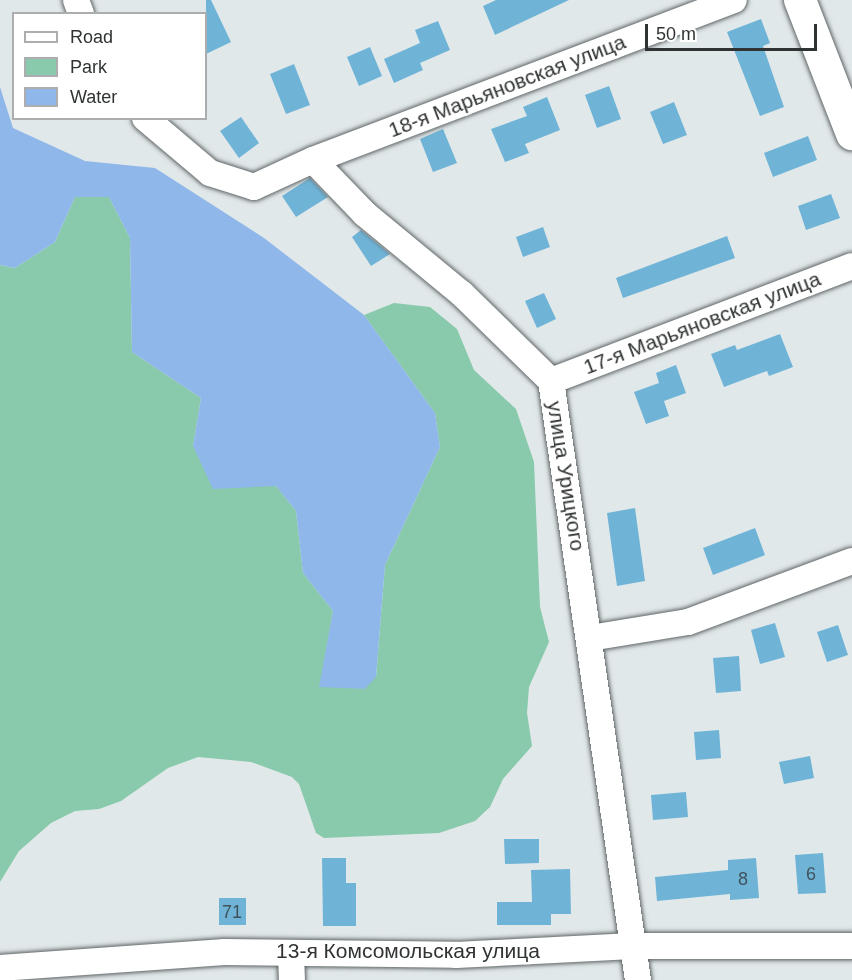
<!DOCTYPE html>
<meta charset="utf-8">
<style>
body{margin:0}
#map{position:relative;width:852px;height:980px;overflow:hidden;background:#e1e8ea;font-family:Arial,sans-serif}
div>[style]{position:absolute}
.green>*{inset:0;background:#88caab}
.water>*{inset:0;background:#8fb7ea}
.building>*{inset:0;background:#6fb4d7}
.roads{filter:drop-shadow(0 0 2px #606667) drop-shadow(0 0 2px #606667)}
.minor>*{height:26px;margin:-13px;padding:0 13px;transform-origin:13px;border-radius:13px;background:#fff}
.tertiary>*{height:32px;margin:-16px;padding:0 16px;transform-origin:16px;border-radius:16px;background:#fff}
span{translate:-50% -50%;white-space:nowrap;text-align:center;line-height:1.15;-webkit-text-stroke:4.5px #fff;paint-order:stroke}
.number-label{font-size:18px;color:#40535d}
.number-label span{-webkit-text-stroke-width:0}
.street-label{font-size:21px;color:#303334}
.legend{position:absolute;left:12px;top:12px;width:195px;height:108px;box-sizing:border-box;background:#fff;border:2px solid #acadae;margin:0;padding:8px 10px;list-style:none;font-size:18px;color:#303334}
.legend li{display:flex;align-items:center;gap:12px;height:30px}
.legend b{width:30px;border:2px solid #acadae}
.scale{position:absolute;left:645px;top:24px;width:172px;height:27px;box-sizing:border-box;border:3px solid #303334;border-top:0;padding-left:8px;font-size:18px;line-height:21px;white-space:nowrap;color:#303334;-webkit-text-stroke:4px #fff;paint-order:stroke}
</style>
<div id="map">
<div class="green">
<div style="clip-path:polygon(75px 197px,109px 197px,130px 238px,132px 352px,201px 398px,193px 446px,276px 486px,296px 511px,303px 573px,333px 611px,320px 687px,376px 677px,385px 565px,440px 447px,435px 413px,364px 315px,394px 303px,430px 307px,457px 329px,474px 370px,516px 409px,534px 462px,540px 607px,549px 642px,529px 687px,527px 713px,532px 746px,503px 779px,490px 807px,475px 821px,439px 833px,324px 838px,316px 833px,299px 784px,292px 777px,251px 762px,198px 757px,168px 768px,121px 801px,99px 809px,75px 811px,51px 823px,19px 851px,0 882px,0 265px,15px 268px,55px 242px)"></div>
</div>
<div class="water">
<div style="clip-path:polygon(0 87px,13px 128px,85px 161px,155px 168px,264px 238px,364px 315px,435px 413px,440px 447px,385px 565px,376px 677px,365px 689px,319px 687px,333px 611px,303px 573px,296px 511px,276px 486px,213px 489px,193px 446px,201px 398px,132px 352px,130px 238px,109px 197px,75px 197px,55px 242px,15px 268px,0 265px)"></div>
</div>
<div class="building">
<div style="clip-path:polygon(206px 0,211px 0,231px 42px,206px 54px)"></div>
<div style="clip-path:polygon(496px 0,569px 0,495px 35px,483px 6px)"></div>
<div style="clip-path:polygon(761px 19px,770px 43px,763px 46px,784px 107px,760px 116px,727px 32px)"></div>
<div style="clip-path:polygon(438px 21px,450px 50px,420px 63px,423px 70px,394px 83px,384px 59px,420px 43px,415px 30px)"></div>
<div style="clip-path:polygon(370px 47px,382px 76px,359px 86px,347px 57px)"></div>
<div style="clip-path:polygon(294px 64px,310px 105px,286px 114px,270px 74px)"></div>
<div style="clip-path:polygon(609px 86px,621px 119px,597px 128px,585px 95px)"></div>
<div style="clip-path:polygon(547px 97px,560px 130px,525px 144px,529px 153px,505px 162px,491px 129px,527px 116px,523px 107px)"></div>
<div style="clip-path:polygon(674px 102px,687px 135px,663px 144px,650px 112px)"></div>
<div style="clip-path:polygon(241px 117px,259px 143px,239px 158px,220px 131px)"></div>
<div style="clip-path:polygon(443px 129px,457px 163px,433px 172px,420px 139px)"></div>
<div style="clip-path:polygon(808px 136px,817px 160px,773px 177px,764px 153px)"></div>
<div style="clip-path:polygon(310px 178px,328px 197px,296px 217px,282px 196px)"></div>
<div style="clip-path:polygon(831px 194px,840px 218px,806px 230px,798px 206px)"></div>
<div style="clip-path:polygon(543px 227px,550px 247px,523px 257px,516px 237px)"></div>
<div style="clip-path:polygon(361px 230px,390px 254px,371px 266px,352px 237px)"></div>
<div style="clip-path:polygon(727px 236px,735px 258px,623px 298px,616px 278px)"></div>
<div style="clip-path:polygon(544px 293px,556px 319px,537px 328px,525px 301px)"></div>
<div style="clip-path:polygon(780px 334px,793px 367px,769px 376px,767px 371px,724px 387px,711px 354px,735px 345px,737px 350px)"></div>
<div style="clip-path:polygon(676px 365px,686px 393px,664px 401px,669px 416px,646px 424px,634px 392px,659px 383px,656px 373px)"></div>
<div style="clip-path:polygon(635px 508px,645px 581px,617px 586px,607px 513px)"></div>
<div style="clip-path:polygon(755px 528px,765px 555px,713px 575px,703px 548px)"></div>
<div style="clip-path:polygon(775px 623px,785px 657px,760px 664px,751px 630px)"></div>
<div style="clip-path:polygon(838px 625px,848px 655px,827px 662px,817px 632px)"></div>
<div style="clip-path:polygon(739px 656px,741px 691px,716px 693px,713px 658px)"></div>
<div style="clip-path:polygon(719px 730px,721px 758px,696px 760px,694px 732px)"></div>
<div style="clip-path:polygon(810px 756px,814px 778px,784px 784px,779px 762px)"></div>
<div style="clip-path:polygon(686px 792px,688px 817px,653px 820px,651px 795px)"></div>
<div style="clip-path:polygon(504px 839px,539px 839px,539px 863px,505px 864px)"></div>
<div style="clip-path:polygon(823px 853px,826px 893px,798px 894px,795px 855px)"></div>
<div style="clip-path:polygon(322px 858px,346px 858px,346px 883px,356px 883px,356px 926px,323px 926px)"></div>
<div style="clip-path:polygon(756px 858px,759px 898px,730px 900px,730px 894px,657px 901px,655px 877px,728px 870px,728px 860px)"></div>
<div style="clip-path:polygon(570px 869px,571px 914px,551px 914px,551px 925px,497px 925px,497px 902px,532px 902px,531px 870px)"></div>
<div style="clip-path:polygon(219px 898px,246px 898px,246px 925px,219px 925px)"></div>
</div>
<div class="roads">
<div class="minor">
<div style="left:76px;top:0;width:15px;rotate:70deg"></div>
<div style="left:145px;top:118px;width:85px;rotate:40.2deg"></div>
<div style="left:210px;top:173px;width:46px;rotate:17.7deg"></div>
<div style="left:254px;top:187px;width:65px;rotate:-24.6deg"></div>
<div style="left:313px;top:160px;width:75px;rotate:46.1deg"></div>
<div style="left:365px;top:214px;width:126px;rotate:39.5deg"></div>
<div style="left:462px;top:294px;width:124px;rotate:44.3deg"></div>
<div style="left:551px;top:381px;width:605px;rotate:81.74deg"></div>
<div style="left:313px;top:160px;width:450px;rotate:-20.8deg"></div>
<div style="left:551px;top:381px;width:322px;rotate:-20.9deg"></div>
<div style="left:590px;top:638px;width:99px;rotate:-9.3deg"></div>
<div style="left:688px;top:622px;width:175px;rotate:-20.4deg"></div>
<div style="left:291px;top:953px;width:27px;rotate:88deg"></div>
<div style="left:0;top:968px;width:225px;rotate:-4.1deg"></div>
<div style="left:224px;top:952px;width:232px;rotate:0.7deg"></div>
<div style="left:456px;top:955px;width:177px;rotate:-2.9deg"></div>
<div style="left:633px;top:946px;width:219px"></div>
</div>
<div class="tertiary">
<div style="left:800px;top:0;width:144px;rotate:68.8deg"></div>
</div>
</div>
<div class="number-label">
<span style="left:811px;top:874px">6</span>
<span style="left:743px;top:879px">8</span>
<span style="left:232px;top:912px">71</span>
</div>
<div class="street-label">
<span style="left:507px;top:86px;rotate:-21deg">18-я Марьяновская улица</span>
<span style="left:702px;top:323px;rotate:-21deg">17-я Марьяновская улица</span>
<span style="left:566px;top:476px;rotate:81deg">улица Урицкого</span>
<span style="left:408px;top:951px">13-я Комсомольская улица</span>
</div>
<ul class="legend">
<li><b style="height:8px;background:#fff"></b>Road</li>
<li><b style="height:16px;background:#88caab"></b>Park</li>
<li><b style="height:16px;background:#8fb7ea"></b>Water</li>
</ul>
<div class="scale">50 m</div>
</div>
